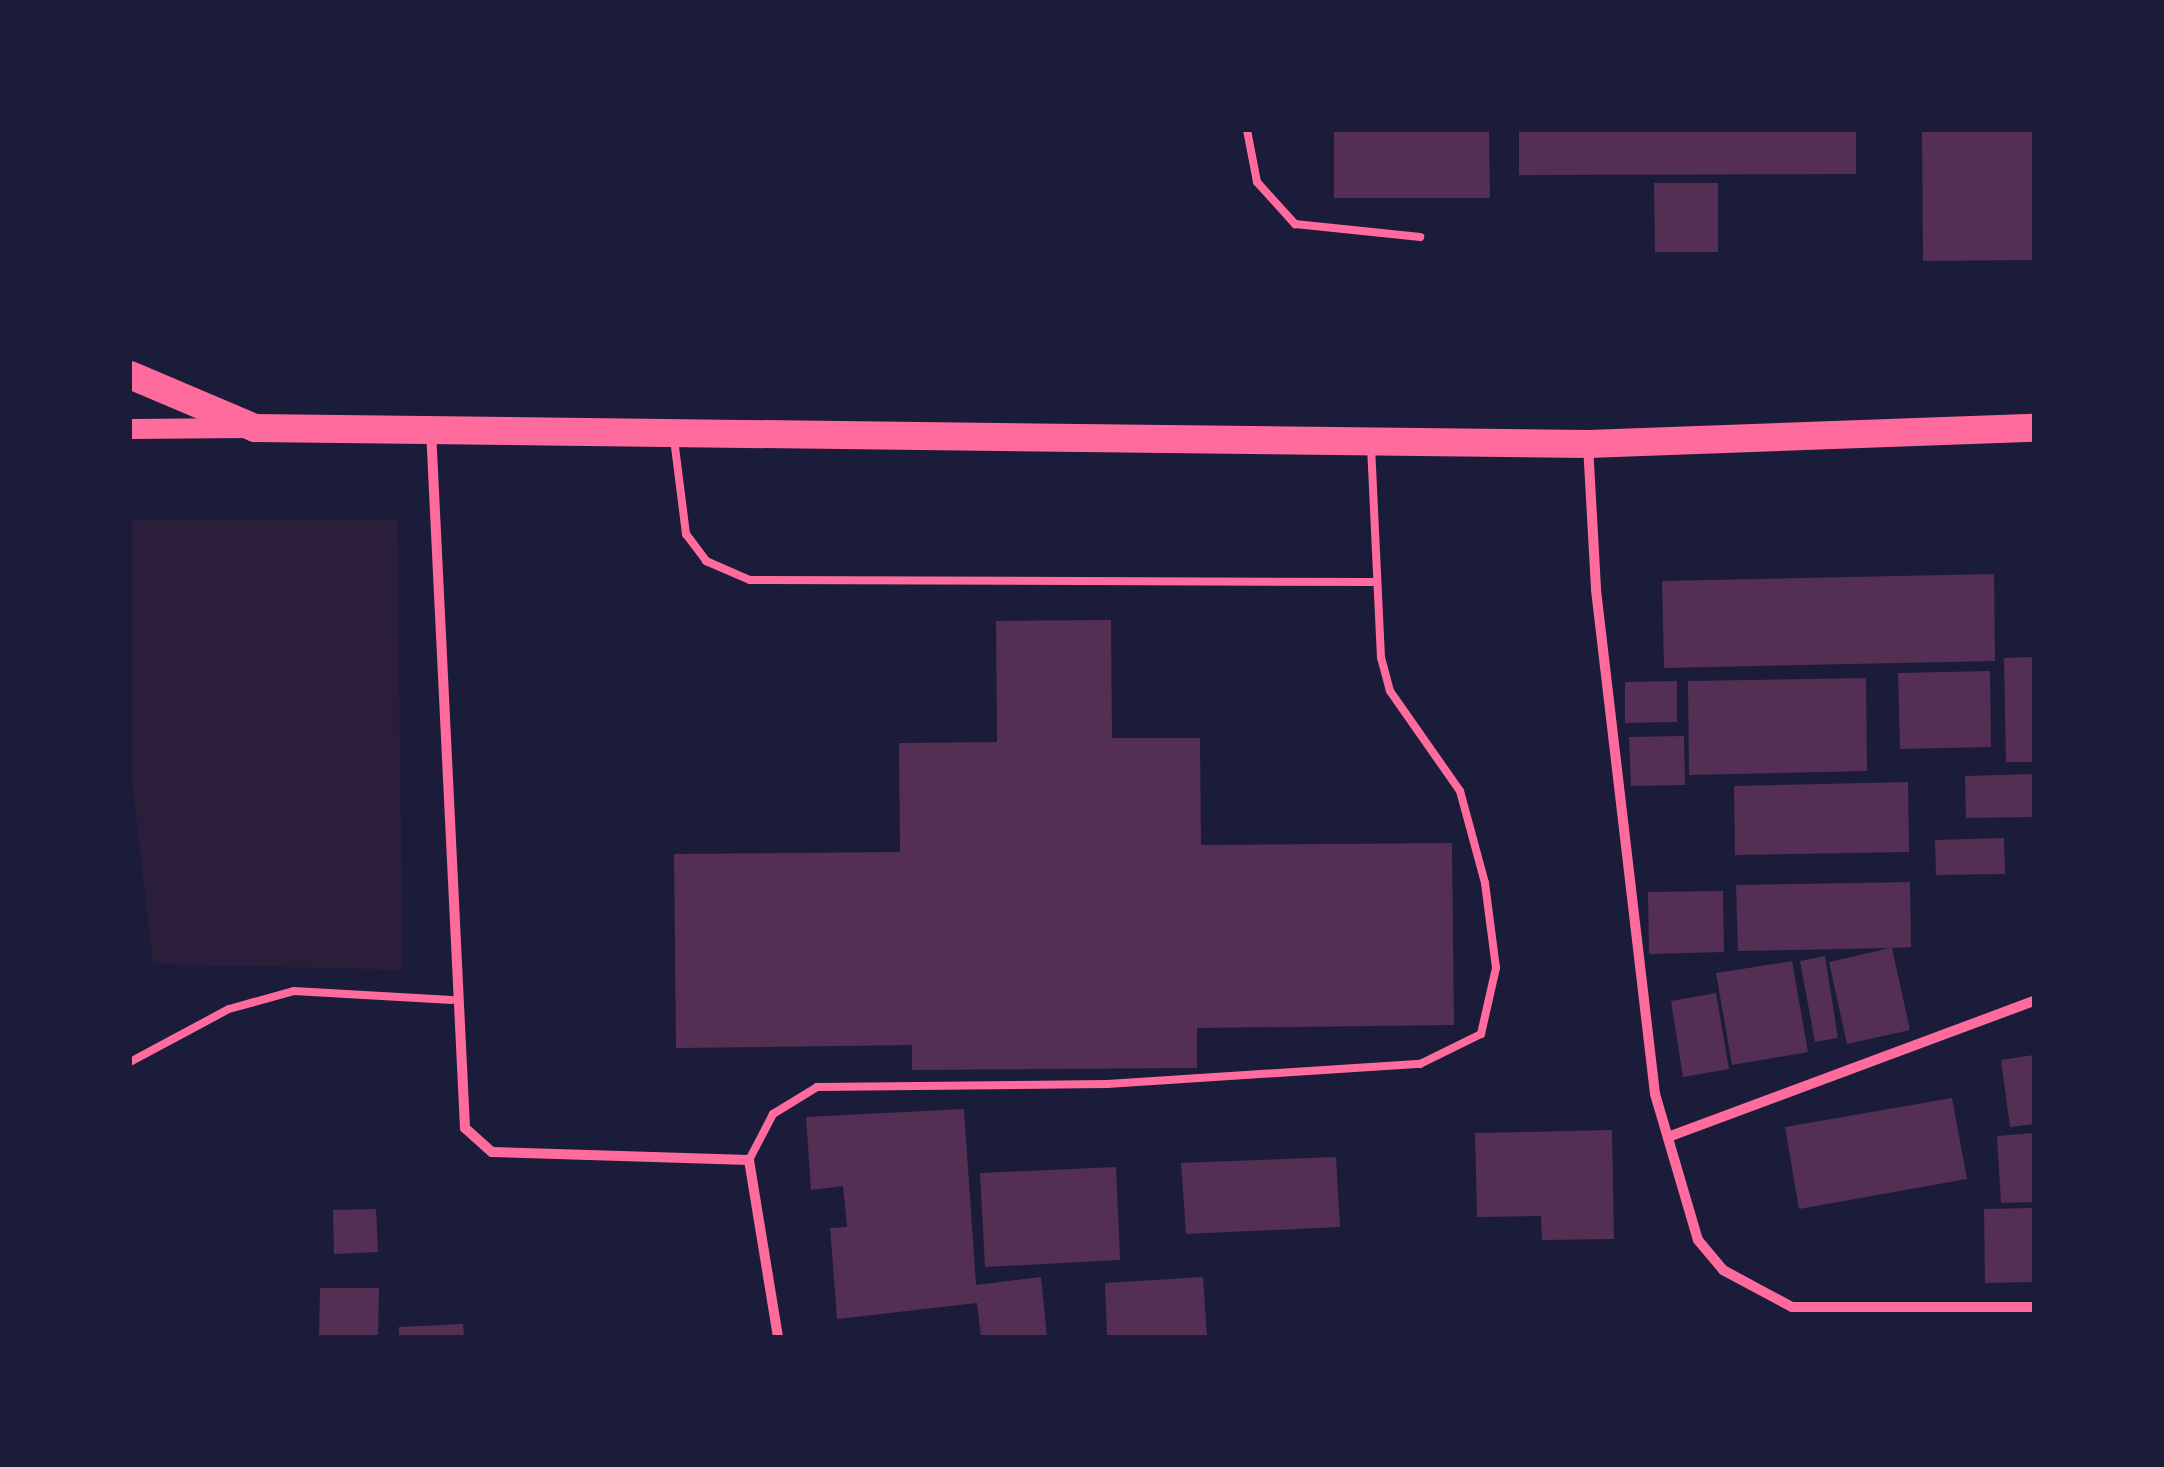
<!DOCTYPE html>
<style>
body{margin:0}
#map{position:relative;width:2164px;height:1467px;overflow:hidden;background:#1b1b3a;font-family:Roboto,sans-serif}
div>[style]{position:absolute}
.green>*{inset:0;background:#2a1e3b}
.building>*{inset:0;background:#542f53}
.service>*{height:8px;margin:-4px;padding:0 4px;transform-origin:4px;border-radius:4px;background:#ff6b9d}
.minor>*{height:10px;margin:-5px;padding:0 5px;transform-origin:5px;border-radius:5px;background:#ff6b9d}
.secondary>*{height:20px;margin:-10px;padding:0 10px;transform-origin:10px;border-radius:10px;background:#ff6b9d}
.trunk>*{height:28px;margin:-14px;padding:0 14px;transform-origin:14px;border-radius:14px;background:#ff6b9d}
span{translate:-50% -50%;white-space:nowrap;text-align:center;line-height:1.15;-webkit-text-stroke:8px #1b1b3a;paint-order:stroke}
.frame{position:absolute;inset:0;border:132px solid #1b1b3a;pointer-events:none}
</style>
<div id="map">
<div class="green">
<div style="clip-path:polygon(130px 520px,397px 520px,403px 970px,153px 964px,130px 764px)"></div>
</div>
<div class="building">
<div style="clip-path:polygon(1334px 130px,1489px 130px,1490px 198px,1334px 198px)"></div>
<div style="clip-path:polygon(1519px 130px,1856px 130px,1856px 174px,1519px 175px)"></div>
<div style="clip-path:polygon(1922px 130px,2034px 130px,2034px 260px,1923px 261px)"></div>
<div style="clip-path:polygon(1654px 183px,1718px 183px,1718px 252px,1655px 252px)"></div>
<div style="clip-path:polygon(1994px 574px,1995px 661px,1664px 668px,1662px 581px)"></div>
<div style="clip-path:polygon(1111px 620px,1112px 738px,1200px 738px,1201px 845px,1452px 843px,1454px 1025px,1197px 1028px,1197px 1068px,912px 1070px,912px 1045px,676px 1048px,674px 854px,900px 852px,899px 743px,997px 742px,996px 621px)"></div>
<div style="clip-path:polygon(2034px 657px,2034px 762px,2006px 762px,2004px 658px)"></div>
<div style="clip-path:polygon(1990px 671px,1991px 747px,1900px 749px,1898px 673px)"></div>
<div style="clip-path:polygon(1866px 678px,1867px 771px,1689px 775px,1688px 681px)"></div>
<div style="clip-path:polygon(1677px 681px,1677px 722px,1625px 723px,1625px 682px)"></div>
<div style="clip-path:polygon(1684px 736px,1685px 785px,1631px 786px,1629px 737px)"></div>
<div style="clip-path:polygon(2034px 774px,2034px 817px,1966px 818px,1965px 776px)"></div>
<div style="clip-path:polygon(1908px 782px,1909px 852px,1735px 855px,1734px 786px)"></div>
<div style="clip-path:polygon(2004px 838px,2005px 874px,1936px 875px,1935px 840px)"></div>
<div style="clip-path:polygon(1910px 882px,1911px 947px,1892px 948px,1910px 1030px,1847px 1044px,1829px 962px,1890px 948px,1738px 951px,1736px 885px)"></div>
<div style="clip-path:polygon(1723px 891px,1724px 952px,1649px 954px,1648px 892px)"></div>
<div style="clip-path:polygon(1825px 956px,1838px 1038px,1815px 1042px,1800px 961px)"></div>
<div style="clip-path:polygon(1792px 961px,1808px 1052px,1732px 1065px,1716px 973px)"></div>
<div style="clip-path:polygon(1716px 993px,1729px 1069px,1683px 1077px,1671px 1001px)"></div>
<div style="clip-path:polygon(2034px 1055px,2034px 1124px,2010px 1127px,2001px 1060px)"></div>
<div style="clip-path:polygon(1952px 1098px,1967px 1179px,1799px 1209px,1785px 1127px)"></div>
<div style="clip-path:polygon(964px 1109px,976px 1285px,1041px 1277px,1047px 1337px,981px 1337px,977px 1303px,837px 1319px,830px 1228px,847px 1227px,843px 1186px,811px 1190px,806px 1117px)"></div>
<div style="clip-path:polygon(1612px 1130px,1614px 1239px,1542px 1240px,1541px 1216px,1477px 1217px,1475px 1133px)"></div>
<div style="clip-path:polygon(2034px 1133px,2034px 1202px,2001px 1203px,1997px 1136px)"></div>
<div style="clip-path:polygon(1336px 1157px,1340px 1227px,1186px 1234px,1181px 1163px)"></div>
<div style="clip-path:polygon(1116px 1167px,1120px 1260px,985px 1267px,980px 1173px)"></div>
<div style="clip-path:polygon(2034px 1208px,2034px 1282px,1985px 1283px,1984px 1209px)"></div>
<div style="clip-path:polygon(376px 1209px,378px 1252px,334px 1254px,333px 1210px)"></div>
<div style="clip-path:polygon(1203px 1277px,1207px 1337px,1107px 1337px,1105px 1283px)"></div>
<div style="clip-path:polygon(320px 1288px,379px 1288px,378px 1337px,319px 1337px)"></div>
<div style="clip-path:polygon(463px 1324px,464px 1337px,399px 1337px,399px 1327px)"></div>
</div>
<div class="service">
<div style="left:1247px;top:130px;width:53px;rotate:79.1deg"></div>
<div style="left:1257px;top:182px;width:57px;rotate:47.9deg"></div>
<div style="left:1295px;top:224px;width:126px;rotate:5.9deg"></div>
<div style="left:674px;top:439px;width:96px;rotate:82.8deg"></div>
<div style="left:686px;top:534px;width:34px;rotate:53deg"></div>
<div style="left:706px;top:561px;width:48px;rotate:23.4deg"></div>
<div style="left:750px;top:580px;width:626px;rotate:0.18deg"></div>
<div style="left:130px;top:1062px;width:112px;rotate:-28.2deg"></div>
<div style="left:229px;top:1009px;width:67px;rotate:-15.5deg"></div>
<div style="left:294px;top:991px;width:158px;rotate:3.3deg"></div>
<div style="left:749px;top:1160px;width:52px;rotate:-62.4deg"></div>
<div style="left:773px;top:1114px;width:52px;rotate:-31.5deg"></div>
<div style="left:817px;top:1087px;width:290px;rotate:-0.6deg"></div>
<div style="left:1107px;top:1084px;width:314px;rotate:-3.7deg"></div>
<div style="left:1420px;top:1064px;width:68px;rotate:-26.2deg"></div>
<div style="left:1481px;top:1034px;width:68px;rotate:-77.2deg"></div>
<div style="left:1496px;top:968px;width:86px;rotate:-97.4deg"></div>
<div style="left:1485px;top:883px;width:95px;rotate:-105.2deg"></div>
<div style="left:1460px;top:791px;width:122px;rotate:-125deg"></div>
<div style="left:1390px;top:691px;width:34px;rotate:-105deg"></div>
<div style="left:1381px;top:658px;width:211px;rotate:-92.7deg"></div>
</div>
<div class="minor">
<div style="left:431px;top:430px;width:699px;rotate:87.21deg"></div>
<div style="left:465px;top:1128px;width:36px;rotate:42deg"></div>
<div style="left:492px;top:1152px;width:257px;rotate:1.8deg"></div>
<div style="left:749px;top:1160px;width:179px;rotate:80.7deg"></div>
<div style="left:1588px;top:445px;width:145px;rotate:86.8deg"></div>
<div style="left:1596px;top:590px;width:507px;rotate:83.32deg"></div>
<div style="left:1655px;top:1094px;width:152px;rotate:73.6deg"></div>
<div style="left:1698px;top:1240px;width:39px;rotate:50deg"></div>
<div style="left:1723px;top:1270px;width:78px;rotate:28.2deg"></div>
<div style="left:1792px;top:1307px;width:242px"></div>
<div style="left:1668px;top:1137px;width:390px;rotate:-20.4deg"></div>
</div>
<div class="secondary">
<div style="left:130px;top:429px;width:118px;rotate:-0.5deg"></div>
</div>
<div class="trunk">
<div style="left:130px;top:375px;width:136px;rotate:23deg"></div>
<div style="left:255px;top:428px;width:1333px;rotate:0.69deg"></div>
<div style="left:1588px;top:444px;width:446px;rotate:-2.1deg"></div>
</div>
<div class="frame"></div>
</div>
